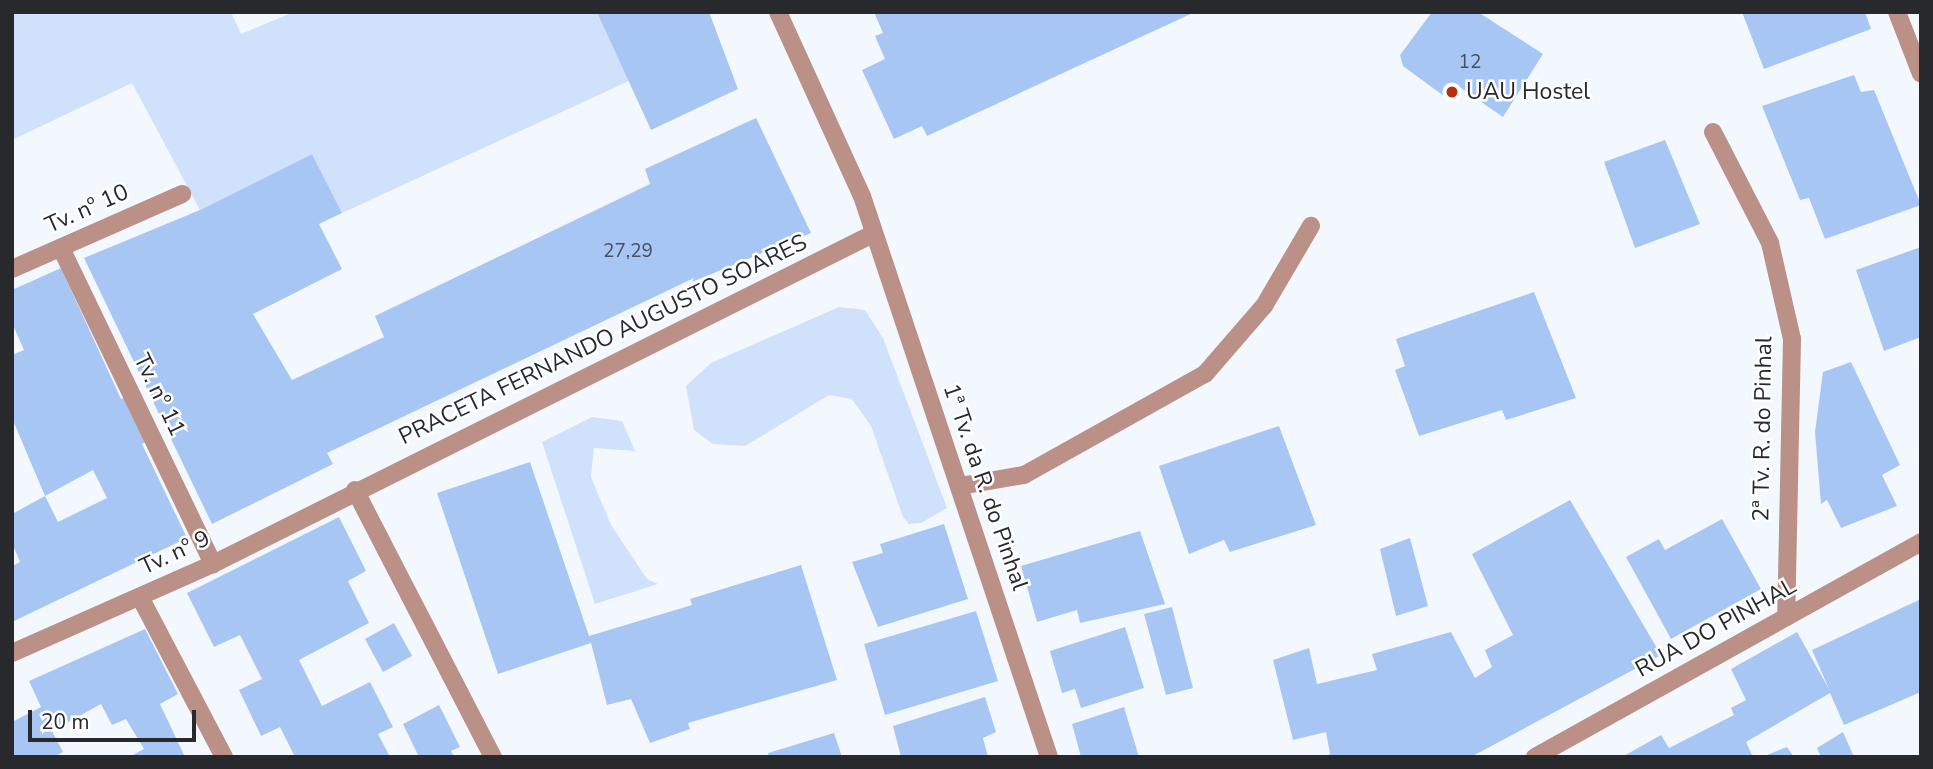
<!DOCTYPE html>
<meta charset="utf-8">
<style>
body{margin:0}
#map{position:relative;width:1933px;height:769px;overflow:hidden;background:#f3f8ff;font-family:"Nunito Sans",sans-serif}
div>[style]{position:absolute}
.green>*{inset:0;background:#cfe1fb}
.building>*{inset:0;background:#a8c6f4}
.minor>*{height:18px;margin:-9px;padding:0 9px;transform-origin:9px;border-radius:9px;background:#bb9086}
.dots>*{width:19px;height:19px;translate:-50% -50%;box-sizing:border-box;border:4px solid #fff;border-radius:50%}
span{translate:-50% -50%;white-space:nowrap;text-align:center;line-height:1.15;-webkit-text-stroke:5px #fff;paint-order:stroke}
.number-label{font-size:19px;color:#47505e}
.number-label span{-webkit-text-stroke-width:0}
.poi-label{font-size:23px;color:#27292c}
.left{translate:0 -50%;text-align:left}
.street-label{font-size:23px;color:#27292c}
.frame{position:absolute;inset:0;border:14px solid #27292c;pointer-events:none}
.scale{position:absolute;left:28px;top:710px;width:168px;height:32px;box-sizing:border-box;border:4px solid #27292c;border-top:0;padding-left:9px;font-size:21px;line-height:24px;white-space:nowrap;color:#27292c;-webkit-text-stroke:5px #fff;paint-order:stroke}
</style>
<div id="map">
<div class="green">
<div style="clip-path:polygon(12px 12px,231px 12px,241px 34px,294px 12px,598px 12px,629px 81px,342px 213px,312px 154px,200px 210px,132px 83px,12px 140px)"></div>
<div style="clip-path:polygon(839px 307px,865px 310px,883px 338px,947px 508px,921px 523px,909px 524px,903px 517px,871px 426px,852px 399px,829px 395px,745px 446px,713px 444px,694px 430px,686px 386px,711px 363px)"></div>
<div style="clip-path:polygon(592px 417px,622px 421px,635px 451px,594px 448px,591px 477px,611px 525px,647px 579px,658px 584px,595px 604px,542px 442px)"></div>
</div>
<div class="building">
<div style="clip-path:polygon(597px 12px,709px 12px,738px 89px,651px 130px)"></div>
<div style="clip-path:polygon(874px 12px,1195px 12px,927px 136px,922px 126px,894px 139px,862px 70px,885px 59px,875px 36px,883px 33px)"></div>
<div style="clip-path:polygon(1432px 12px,1478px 12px,1543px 54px,1503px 117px,1458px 86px,1448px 99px,1403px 66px,1400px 55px)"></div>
<div style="clip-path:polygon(1742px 12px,1865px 12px,1871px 29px,1764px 69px)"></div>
<div style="clip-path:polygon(1854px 75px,1861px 92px,1874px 90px,1921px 205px,1825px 239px,1809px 198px,1800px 200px,1762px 106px)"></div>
<div style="clip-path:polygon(756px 118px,811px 233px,692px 282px,694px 278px,327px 453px,333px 464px,212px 524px,84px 258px,200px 210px,312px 154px,342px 213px,319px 224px,342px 269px,253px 314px,292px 380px,384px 337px,375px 316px,650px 184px,645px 169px)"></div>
<div style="clip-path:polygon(1665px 140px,1700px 224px,1635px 248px,1604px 162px)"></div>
<div style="clip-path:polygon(1921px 247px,1921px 337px,1884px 351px,1856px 270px)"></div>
<div style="clip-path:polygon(61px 268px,121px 399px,127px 396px,148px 441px,142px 444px,187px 538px,12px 622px,12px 566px,20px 562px,12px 543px,12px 514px,45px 496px,58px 522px,107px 498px,93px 470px,45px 496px,12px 418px,12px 355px,24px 350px,12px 323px,12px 290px)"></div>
<div style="clip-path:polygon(1534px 292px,1576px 398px,1506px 420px,1502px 410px,1419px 436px,1395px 370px,1405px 366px,1396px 339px)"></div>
<div style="clip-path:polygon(1851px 362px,1900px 465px,1882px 475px,1897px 506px,1841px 528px,1827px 500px,1821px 504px,1815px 432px,1823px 372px)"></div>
<div style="clip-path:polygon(1279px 426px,1316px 525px,1230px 552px,1224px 540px,1189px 554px,1159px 466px)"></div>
<div style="clip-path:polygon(530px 462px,589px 636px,692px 605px,690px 599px,801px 565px,837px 680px,688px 723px,690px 729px,650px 743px,631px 699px,607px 705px,591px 643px,498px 674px,437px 493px)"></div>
<div style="clip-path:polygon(1570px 500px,1661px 655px,1471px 757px,1325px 757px,1330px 754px,1326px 732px,1293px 740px,1273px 660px,1309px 648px,1317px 684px,1377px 670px,1372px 654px,1451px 632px,1475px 678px,1492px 667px,1485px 650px,1513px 635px,1472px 554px)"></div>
<div style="clip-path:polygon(339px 517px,366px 571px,348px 581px,369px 623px,299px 660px,322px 706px,370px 682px,393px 727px,378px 734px,390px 757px,295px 757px,280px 727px,261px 736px,239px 690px,262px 679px,240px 635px,214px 647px,187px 593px)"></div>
<div style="clip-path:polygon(1722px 519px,1761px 589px,1671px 639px,1626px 557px,1659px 539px,1665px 550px)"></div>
<div style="clip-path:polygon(944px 524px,968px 599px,878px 627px,852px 562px,883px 553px,880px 544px)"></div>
<div style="clip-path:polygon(1140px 531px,1165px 604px,1080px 623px,1077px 610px,1037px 622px,1021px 566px)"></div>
<div style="clip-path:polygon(1410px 538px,1428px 606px,1396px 616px,1380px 549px)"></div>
<div style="clip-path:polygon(1921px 599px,1921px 692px,1844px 725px,1830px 693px,1746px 742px,1753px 757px,1622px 757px,1661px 735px,1669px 748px,1734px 715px,1731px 708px,1746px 700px,1731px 669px,1797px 632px,1829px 689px,1812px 650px)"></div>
<div style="clip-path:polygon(1172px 607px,1193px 688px,1166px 695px,1144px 614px)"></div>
<div style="clip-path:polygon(976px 611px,998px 681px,885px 715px,864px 644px)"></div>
<div style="clip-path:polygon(394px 623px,412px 656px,383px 672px,365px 639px)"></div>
<div style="clip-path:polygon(1125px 627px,1144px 688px,1081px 708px,1075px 689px,1062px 693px,1050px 651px)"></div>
<div style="clip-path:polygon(145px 629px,178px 694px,160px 704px,185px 757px,129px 757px,144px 749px,126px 719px,112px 725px,101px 704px,52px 731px,63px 752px,54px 757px,12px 757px,12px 722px,41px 707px,29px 681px)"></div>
<div style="clip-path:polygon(985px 697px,996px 732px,983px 738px,988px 757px,901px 757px,893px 726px)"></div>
<div style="clip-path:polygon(439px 705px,460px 747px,451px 751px,454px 757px,419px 757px,403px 724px)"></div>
<div style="clip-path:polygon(1124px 707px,1139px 757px,1081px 757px,1072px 724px)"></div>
<div style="clip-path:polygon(1843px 732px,1854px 757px,1821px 757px,1817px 748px)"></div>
<div style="clip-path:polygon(834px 733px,842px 757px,769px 757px,768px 753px)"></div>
<div style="clip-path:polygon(1787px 747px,1794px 757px,1762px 757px)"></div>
</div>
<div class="minor">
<div style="left:778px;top:12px;width:202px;rotate:65.5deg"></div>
<div style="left:862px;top:196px;width:591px;rotate:71.57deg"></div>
<div style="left:1897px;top:12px;width:66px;rotate:68.8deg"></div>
<div style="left:1713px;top:132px;width:125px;rotate:62.8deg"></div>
<div style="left:1770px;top:243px;width:98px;rotate:77.1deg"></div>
<div style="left:1792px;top:339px;width:278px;rotate:91.2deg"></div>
<div style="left:61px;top:248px;width:351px;rotate:64.3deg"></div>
<div style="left:12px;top:269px;width:186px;rotate:-23.8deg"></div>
<div style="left:960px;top:486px;width:65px;rotate:-9.8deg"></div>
<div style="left:1024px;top:475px;width:207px;rotate:-29.2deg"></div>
<div style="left:1205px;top:374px;width:90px;rotate:-49.1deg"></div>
<div style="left:1264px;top:306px;width:93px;rotate:-59.6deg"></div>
<div style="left:355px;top:490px;width:301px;rotate:62.7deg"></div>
<div style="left:140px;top:597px;width:181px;rotate:62.3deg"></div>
<div style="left:12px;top:653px;width:220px;rotate:-23.9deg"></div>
<div style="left:213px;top:564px;width:738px;rotate:-26.57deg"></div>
<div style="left:1535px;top:757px;width:442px;rotate:-29.1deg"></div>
</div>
<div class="dots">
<div style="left:1452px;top:92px;background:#ba2f0b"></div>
</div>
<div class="number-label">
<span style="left:1470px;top:63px">12</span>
<span style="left:628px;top:252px">27,29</span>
</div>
<div class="poi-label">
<span class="left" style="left:1466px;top:92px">UAU Hostel</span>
</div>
<div class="street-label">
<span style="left:87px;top:209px;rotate:-24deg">Tv. nº 10</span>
<span style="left:603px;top:340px;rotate:-26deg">PRACETA FERNANDO AUGUSTO SOARES</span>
<span style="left:159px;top:395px;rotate:64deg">Tv. nº 11</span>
<span style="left:1763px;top:429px;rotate:-89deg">2ª Tv. R. do Pinhal</span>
<span style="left:985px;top:487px;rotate:71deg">1ª Tv. da R. do Pinhal</span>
<span style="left:175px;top:553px;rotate:-25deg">Tv. nº 9</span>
<span style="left:1716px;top:628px;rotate:-29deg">RUA DO PINHAL</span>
</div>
<div class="frame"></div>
<div class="scale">20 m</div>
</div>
